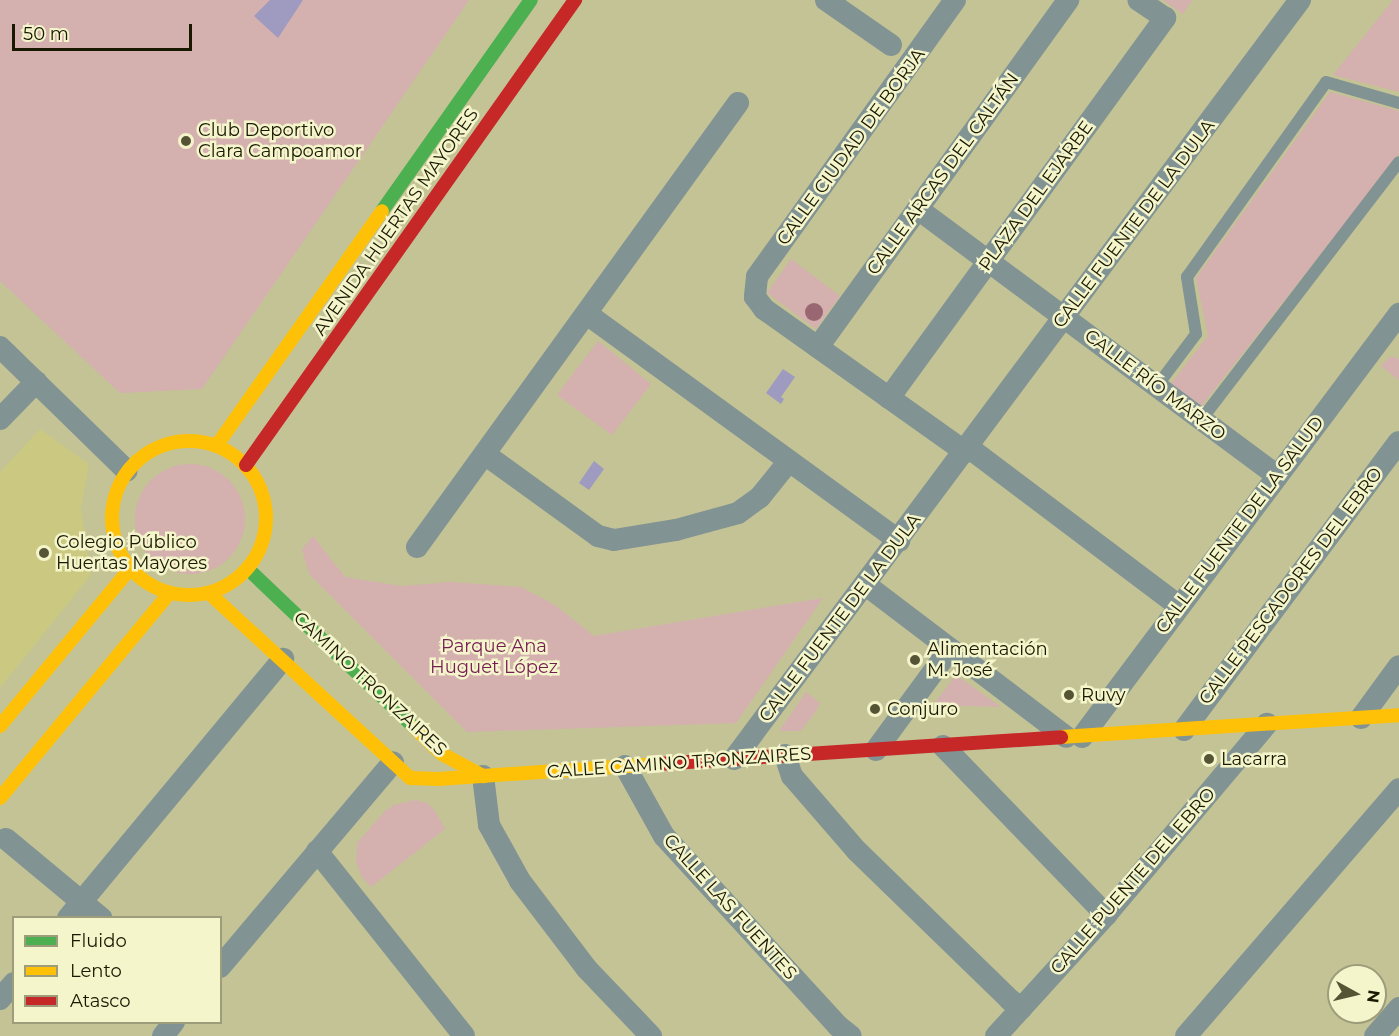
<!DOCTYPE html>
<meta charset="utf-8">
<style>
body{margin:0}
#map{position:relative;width:1399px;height:1036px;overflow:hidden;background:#c4c396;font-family:Montserrat,sans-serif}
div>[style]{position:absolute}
.built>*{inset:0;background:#cac881}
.green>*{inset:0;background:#d4b0ae}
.round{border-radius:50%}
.water>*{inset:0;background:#9f9abf}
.lane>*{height:12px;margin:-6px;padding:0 6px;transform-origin:6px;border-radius:6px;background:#819393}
.street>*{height:22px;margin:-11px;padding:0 11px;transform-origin:11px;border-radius:11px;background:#819393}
.fast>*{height:14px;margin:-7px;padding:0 7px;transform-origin:7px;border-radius:7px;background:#4caf50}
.slow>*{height:14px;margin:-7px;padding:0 7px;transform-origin:7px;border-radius:7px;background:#ffc107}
.slow>.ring{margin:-7px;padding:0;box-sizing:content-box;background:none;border:14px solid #ffc107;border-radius:50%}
.jam>*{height:14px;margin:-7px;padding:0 7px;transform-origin:7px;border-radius:7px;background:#c62828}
.trees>*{width:18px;height:18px;margin:-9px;border-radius:50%;background:#996772}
.dots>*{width:16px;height:16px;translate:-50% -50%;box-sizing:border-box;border:3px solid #f5f5cc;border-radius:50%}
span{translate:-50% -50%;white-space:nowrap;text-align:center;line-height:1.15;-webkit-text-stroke:5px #f5f5cc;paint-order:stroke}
.poi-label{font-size:18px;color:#191801}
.left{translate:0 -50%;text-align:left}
.street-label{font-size:18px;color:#191801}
.park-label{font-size:18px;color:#761c54}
.legend{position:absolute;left:12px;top:916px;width:210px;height:108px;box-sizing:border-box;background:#f5f5cc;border:2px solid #9d9d7b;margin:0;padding:8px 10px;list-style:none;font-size:18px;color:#191801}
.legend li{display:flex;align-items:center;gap:12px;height:30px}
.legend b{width:30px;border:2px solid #9d9d7b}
.north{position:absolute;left:1327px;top:964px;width:60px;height:60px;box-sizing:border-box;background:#f5f5cc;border:2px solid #9d9d7b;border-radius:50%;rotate:98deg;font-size:16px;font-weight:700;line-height:24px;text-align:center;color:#191801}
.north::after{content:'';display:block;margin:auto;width:21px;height:27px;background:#555435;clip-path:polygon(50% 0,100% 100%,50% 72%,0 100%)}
.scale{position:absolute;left:12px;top:24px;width:180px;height:27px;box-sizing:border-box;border:3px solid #191801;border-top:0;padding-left:8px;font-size:18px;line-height:21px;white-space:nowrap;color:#191801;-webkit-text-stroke:4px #f5f5cc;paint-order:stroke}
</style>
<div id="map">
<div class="built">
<div style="clip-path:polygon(40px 429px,89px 464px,81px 508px,91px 575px,0 688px,0 472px)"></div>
</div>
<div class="green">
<div style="clip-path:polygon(0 0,469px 0,202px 389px,120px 393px,0 281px)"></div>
<div style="clip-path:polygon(1163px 0,1192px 0,1183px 14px)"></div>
<div style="clip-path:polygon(1393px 0,1399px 0,1399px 92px,1333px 75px)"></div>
<div style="clip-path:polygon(1330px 92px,1399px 111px,1399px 154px,1200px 408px,1170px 385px,1208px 336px,1196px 278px)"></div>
<div style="clip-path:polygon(791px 259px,840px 296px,816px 329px,767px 293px)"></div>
<div style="clip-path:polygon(598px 341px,651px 384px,612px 435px,557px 395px)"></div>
<div style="clip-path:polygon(1391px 356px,1399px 359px,1399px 380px,1381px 366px)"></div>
<div class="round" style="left:135px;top:464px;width:110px;height:110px"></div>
<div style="clip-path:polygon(313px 536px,345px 577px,401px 586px,451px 582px,521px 587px,555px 605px,594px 636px,823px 598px,736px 723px,467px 732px,309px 574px,302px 549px)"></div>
<div style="clip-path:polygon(956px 675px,1001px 707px,933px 705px)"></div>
<div style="clip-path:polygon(806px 692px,820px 703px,816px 711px,801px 731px,779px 731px)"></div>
<div style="clip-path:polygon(415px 800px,427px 803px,435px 811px,445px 829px,371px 887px,362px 877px,356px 862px,357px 843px,385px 811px,394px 805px)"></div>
</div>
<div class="water">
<div style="clip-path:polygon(270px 0,303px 0,278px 38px,254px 16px)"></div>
<div style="clip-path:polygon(783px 369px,795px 377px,781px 397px,784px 399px,781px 404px,766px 393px)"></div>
<div style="clip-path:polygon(594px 461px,604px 469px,589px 490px,579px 483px)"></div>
</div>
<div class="lane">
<div style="left:1157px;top:386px;width:65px;rotate:-53.1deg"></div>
<div style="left:1196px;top:334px;width:58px;rotate:-99deg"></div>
<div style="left:1187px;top:277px;width:239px;rotate:-54.5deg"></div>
<div style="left:1326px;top:82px;width:76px;rotate:16deg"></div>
<div style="left:1201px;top:420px;width:325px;rotate:-52.5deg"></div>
</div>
<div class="street">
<div style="left:826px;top:0;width:79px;rotate:34.7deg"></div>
<div style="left:955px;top:0;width:340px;rotate:125.6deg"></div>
<div style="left:757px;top:277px;width:20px;rotate:96deg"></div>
<div style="left:755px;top:297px;width:15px;rotate:53deg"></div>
<div style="left:764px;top:309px;width:247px;rotate:35.4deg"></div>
<div style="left:918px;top:209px;width:446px;rotate:36.6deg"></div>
<div style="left:587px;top:314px;width:386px;rotate:36deg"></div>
<div style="left:0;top:347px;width:177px;rotate:44.3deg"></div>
<div style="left:818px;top:347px;width:428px;rotate:-54.2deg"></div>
<div style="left:889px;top:398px;width:470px;rotate:-54deg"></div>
<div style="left:1165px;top:18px;width:32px;rotate:-146deg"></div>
<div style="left:0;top:419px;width:52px;rotate:-45.8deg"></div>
<div style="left:968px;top:447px;width:264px;rotate:37deg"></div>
<div style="left:486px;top:455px;width:138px;rotate:35.9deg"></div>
<div style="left:598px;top:536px;width:16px;rotate:14deg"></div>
<div style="left:614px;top:540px;width:63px;rotate:-9.2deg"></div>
<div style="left:676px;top:530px;width:64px;rotate:-15.3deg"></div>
<div style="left:738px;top:513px;width:27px;rotate:-36deg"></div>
<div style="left:760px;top:497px;width:46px;rotate:-51.1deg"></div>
<div style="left:417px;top:547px;width:548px;rotate:-54.13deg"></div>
<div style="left:866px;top:585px;width:251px;rotate:37.2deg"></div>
<div style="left:1361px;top:718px;width:64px;rotate:-53.8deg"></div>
<div style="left:1184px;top:730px;width:359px;rotate:-53.3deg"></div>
<div style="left:1082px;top:737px;width:529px;rotate:-53.15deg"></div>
<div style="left:943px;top:746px;width:235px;rotate:46deg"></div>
<div style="left:876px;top:750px;width:125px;rotate:-53.8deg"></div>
<div style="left:785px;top:755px;width:22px;rotate:72deg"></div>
<div style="left:792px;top:776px;width:99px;rotate:49.1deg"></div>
<div style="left:857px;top:851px;width:214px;rotate:44.2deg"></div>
<div style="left:1010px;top:1000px;width:14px;rotate:36deg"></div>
<div style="left:734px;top:759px;width:947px;rotate:-53.29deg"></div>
<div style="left:625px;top:766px;width:80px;rotate:60.9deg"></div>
<div style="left:664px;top:836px;width:258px;rotate:47.5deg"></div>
<div style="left:838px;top:1026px;width:16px;rotate:38deg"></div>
<div style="left:483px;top:776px;width:49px;rotate:83deg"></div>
<div style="left:489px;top:825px;width:64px;rotate:61deg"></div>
<div style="left:520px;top:881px;width:111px;rotate:52.7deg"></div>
<div style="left:587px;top:969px;width:93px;rotate:46.3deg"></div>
<div style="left:6px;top:839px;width:124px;rotate:39.7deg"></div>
<div style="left:317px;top:851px;width:236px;rotate:51.5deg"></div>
<div style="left:68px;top:918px;width:337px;rotate:-50.3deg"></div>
<div style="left:220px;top:967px;width:268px;rotate:-49.8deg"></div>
<div style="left:0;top:999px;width:21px;rotate:-49deg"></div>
<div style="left:163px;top:1036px;width:18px;rotate:-52deg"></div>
<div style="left:996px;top:1036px;width:164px;rotate:-47.7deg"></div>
<div style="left:1106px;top:915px;width:250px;rotate:-49.9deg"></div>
<div style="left:1186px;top:1036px;width:326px;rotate:-49.2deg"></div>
<div style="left:1375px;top:1036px;width:37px;rotate:-49deg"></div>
</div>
<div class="fast">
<div style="left:382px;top:211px;width:258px;rotate:-54.8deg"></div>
<div style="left:248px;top:569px;width:231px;rotate:43.6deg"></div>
</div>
<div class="slow">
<div class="ring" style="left:112px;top:441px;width:140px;height:140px"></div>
<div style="left:217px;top:445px;width:286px;rotate:-54.8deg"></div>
<div style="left:209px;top:593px;width:273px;rotate:42.6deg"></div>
<div style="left:410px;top:778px;width:28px;rotate:2deg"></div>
<div style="left:438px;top:779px;width:221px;rotate:-3.9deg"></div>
<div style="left:0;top:726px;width:204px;rotate:-50.4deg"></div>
<div style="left:415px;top:728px;width:37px;rotate:44deg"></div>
<div style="left:442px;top:754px;width:47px;rotate:28.2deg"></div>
<div style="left:1061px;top:737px;width:339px;rotate:-3.7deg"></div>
<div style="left:0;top:798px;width:265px;rotate:-50.4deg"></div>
</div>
<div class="jam">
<div style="left:246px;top:465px;width:570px;rotate:-54.72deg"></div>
<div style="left:658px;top:764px;width:404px;rotate:-3.8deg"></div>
</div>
<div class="trees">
<div style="left:814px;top:312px"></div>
</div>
<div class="dots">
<div style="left:186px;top:141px;background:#555435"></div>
<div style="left:44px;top:553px;background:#555435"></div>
<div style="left:915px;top:660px;background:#555435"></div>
<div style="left:1069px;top:695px;background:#555435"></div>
<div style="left:875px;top:709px;background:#555435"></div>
<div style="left:1209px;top:759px;background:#555435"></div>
</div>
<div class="poi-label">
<span class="left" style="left:198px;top:141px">Club Deportivo<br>Clara Campoamor</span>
<span class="left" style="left:56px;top:553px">Colegio Público<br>Huertas Mayores</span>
<span class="left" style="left:927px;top:660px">Alimentación<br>M. José</span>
<span class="left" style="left:1081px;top:695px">Ruvy</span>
<span class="left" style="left:887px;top:709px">Conjuro</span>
<span class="left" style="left:1221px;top:759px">Lacarra</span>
</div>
<div class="street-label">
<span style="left:851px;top:147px;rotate:-54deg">CALLE CIUDAD DE BORJA</span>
<span style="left:943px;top:174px;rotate:-54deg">CALLE ARCAS DEL CALTÁN</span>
<span style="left:1036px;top:196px;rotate:-54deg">PLAZA DEL EJARBE</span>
<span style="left:396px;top:222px;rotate:-55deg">AVENIDA HUERTAS MAYORES</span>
<span style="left:1134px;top:224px;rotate:-53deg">CALLE FUENTE DE LA DULA</span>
<span style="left:1155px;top:385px;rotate:37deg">CALLE RÍO MARZO</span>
<span style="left:1240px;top:525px;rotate:-53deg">CALLE FUENTE DE LA SALUD</span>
<span style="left:1291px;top:586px;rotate:-53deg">CALLE PESCADORES DEL EBRO</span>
<span style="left:840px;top:618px;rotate:-53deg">CALLE FUENTE DE LA DULA</span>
<span style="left:370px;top:684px;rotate:43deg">CAMINO TRONZAIRES</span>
<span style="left:679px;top:763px;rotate:-4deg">CALLE CAMINO TRONZAIRES</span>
<span style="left:1133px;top:881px;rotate:-49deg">CALLE PUENTE DEL EBRO</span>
<span style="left:730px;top:907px;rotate:48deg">CALLE LAS FUENTES</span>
</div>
<div class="park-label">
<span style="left:494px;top:657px">Parque Ana<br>Huguet López</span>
</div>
<ul class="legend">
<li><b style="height:8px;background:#4caf50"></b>Fluido</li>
<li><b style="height:8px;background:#ffc107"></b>Lento</li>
<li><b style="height:8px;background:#c62828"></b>Atasco</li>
</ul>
<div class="north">N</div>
<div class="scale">50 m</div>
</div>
